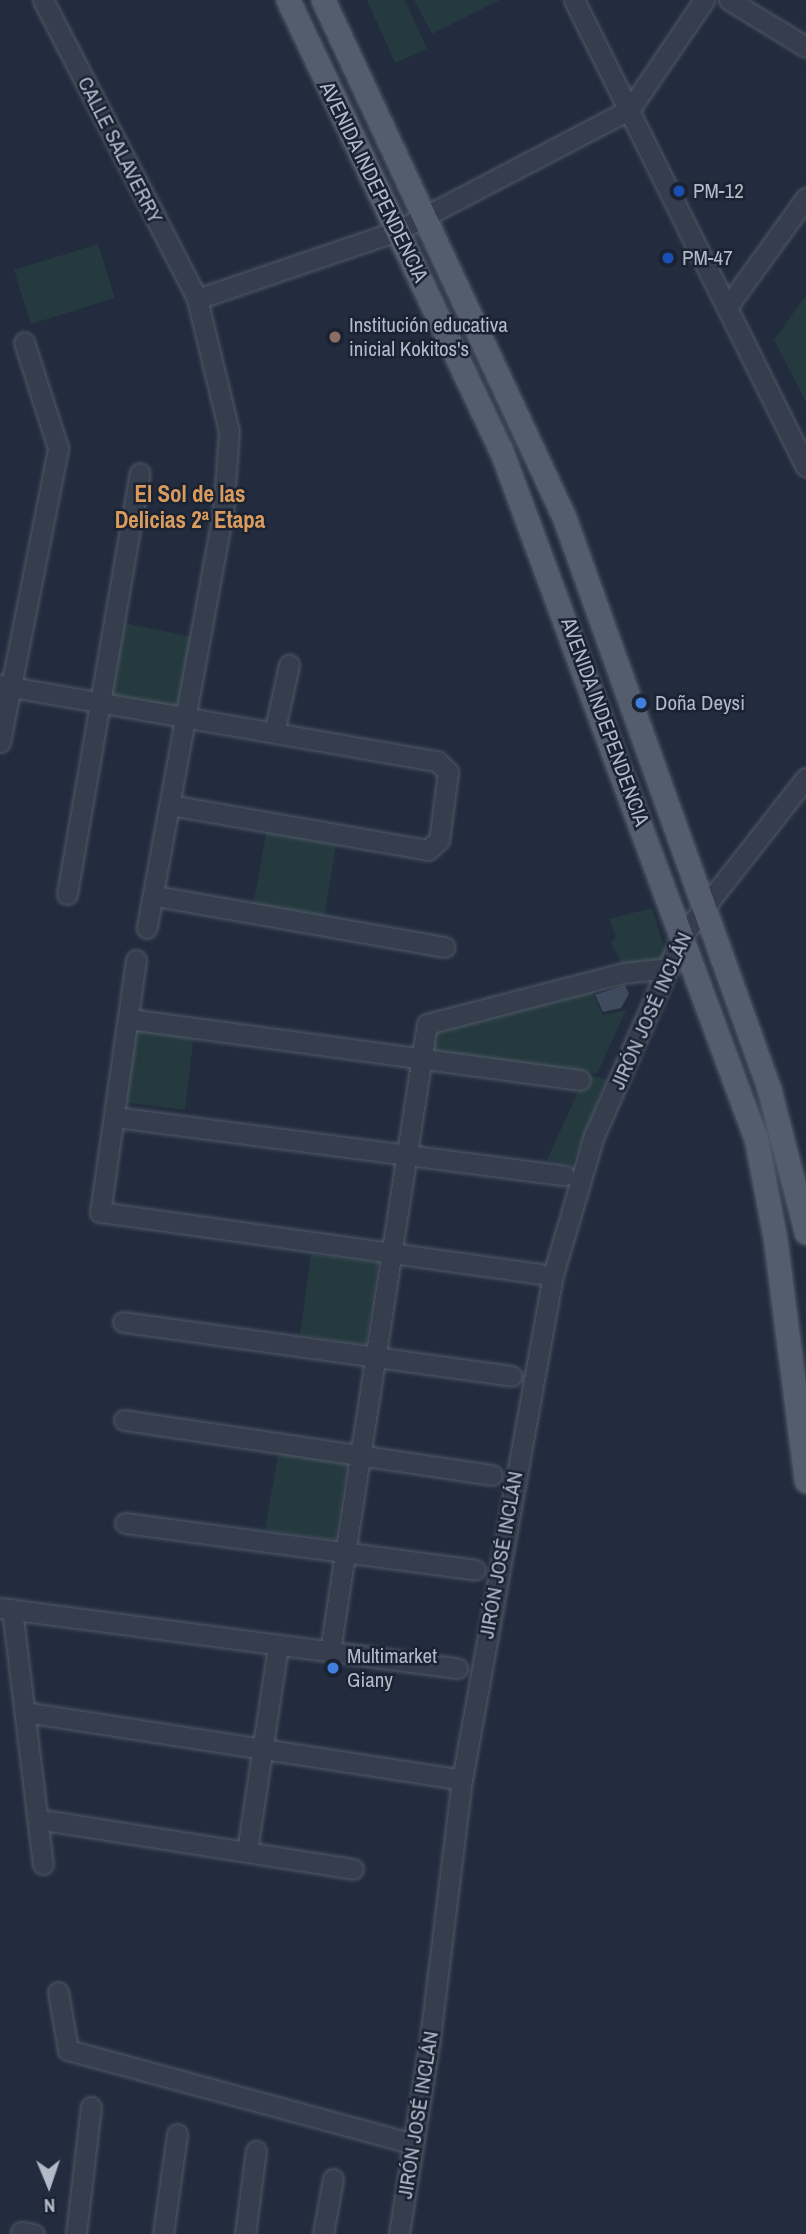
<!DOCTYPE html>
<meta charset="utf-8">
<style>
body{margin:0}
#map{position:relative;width:806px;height:2234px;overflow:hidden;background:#222c3e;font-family:"Archivo Narrow",sans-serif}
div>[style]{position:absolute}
.green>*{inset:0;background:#243a3e}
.building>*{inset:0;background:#3e4a5d}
.roads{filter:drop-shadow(0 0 2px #515968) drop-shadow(0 0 2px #515968)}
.minor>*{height:19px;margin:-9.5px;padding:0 9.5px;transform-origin:9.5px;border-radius:9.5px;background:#363e4d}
.major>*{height:23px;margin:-11.5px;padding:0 11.5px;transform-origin:11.5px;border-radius:11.5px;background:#545d6e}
.dots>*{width:19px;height:19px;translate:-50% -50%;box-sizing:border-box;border:4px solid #1b2332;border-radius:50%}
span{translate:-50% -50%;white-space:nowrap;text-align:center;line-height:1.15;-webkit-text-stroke:5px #1b2332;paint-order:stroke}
.street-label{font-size:21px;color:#b2b9c9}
.poi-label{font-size:21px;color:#b2b9c9}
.left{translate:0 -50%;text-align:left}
.neighbourhood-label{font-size:23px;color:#d99b5d;font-weight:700}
.north{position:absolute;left:14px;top:2150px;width:70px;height:70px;-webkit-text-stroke:5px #1b2332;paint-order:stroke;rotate:178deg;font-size:19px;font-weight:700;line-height:28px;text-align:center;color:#b2b9c9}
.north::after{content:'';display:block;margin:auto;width:24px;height:32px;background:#b2b9c9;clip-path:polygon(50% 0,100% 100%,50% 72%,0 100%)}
</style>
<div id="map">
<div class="green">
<div style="clip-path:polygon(367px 0,405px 0,427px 49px,395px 63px)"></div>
<div style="clip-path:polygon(414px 0,500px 0,432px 34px)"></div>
<div style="clip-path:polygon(98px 244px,115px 298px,31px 324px,14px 270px)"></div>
<div style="clip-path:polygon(806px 295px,806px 402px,774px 340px)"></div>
<div style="clip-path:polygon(119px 622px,194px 637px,180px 711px,105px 696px)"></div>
<div style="clip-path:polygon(267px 828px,337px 840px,324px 918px,253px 906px)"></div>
<div style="clip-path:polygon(652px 908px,667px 957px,625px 968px,611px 943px,616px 936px,609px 919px)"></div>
<div style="clip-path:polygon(592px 992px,603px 1015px,626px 1010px,597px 1074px,434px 1051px,436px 1031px)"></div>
<div style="clip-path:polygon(133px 1023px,194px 1034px,185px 1110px,122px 1102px)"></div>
<div style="clip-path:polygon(586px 1074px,607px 1079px,572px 1164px,547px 1160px)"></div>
<div style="clip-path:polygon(311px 1254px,378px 1263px,366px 1345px,300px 1335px)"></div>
<div style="clip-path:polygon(279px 1449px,348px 1460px,335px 1540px,265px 1530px)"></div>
</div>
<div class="building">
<div style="clip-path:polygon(625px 985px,629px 994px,621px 1008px,603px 1012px,595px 995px)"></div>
</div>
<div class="roads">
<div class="minor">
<div style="left:43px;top:0;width:336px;rotate:62.7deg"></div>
<div style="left:197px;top:299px;width:136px;rotate:76.4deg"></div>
<div style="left:229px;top:431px;width:81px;rotate:94.2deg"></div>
<div style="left:223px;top:512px;width:423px;rotate:100.4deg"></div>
<div style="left:574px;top:0;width:521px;rotate:63.58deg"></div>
<div style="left:729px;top:0;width:90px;rotate:31.4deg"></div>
<div style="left:630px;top:109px;width:132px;rotate:-55.8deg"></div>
<div style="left:197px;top:299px;width:211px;rotate:-18.8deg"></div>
<div style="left:397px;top:231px;width:263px;rotate:-27.6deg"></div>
<div style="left:727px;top:307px;width:135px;rotate:-54.1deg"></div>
<div style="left:0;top:685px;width:444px;rotate:9.9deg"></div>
<div style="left:437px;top:761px;width:16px;rotate:45deg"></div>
<div style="left:448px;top:772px;width:69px;rotate:97.5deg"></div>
<div style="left:439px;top:840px;width:15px;rotate:138deg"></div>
<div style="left:428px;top:850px;width:261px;rotate:-170.1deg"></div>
<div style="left:274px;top:733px;width:70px;rotate:-77.6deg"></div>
<div style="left:0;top:742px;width:300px;rotate:-78.8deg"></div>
<div style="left:58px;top:448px;width:111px;rotate:-107.8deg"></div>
<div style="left:67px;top:894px;width:427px;rotate:-80.2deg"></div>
<div style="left:156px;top:896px;width:293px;rotate:10deg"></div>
<div style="left:136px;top:960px;width:255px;rotate:98.1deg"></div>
<div style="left:100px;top:1212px;width:444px;rotate:8deg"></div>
<div style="left:129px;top:1019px;width:455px;rotate:7.7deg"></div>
<div style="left:115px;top:1117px;width:453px;rotate:7.4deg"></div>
<div style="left:123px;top:1322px;width:392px;rotate:7.9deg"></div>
<div style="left:124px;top:1420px;width:372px;rotate:8.5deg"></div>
<div style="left:125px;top:1523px;width:353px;rotate:7.6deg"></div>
<div style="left:0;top:1608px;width:461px;rotate:7.5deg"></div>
<div style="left:12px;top:1609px;width:257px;rotate:83.1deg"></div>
<div style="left:330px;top:1651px;width:634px;rotate:-81.21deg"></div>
<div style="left:427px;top:1024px;width:203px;rotate:-14.6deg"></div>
<div style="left:623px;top:973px;width:46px;rotate:-6.2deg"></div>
<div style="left:25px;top:1712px;width:442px;rotate:8.8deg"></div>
<div style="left:38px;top:1819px;width:319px;rotate:9deg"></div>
<div style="left:247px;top:1851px;width:208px;rotate:-81.4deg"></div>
<div style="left:58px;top:1992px;width:59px;rotate:80.2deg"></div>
<div style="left:68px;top:2050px;width:358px;rotate:15.2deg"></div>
<div style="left:21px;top:2232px;width:13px;rotate:9deg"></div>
<div style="left:76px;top:2234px;width:128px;rotate:-83.3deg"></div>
<div style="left:163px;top:2234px;width:101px;rotate:-82deg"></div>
<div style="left:245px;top:2234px;width:84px;rotate:-82.5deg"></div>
<div style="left:323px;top:2234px;width:56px;rotate:-79.7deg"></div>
<div style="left:399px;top:2234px;width:197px;rotate:-81deg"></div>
<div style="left:430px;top:2039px;width:261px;rotate:-83deg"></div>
<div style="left:462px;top:1780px;width:513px;rotate:-79.79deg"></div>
<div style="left:553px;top:1275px;width:145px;rotate:-73.6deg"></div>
<div style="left:594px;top:1136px;width:219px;rotate:-66.3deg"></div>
<div style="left:682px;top:936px;width:201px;rotate:-51.9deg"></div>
</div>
<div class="major">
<div style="left:288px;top:0;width:498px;rotate:64.7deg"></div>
<div style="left:501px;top:450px;width:735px;rotate:69.69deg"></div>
<div style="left:756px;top:1139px;width:101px;rotate:79.1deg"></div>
<div style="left:775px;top:1238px;width:245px;rotate:82.7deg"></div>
<div style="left:323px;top:0;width:570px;rotate:65.01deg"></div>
<div style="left:564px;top:517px;width:608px;rotate:70.28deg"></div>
<div style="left:769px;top:1089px;width:148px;rotate:75.5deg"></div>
</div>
</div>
<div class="dots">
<div style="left:679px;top:191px;background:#1a4fb4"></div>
<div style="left:668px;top:258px;background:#1a4fb4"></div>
<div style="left:335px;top:337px;background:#8d6e63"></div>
<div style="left:641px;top:703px;background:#3f7fe0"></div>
<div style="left:333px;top:1668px;background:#3f7fe0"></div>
</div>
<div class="street-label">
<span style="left:120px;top:150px;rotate:63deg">CALLE SALAVERRY</span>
<span style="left:374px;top:182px;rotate:64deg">AVENIDA INDEPENDENCIA</span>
<span style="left:605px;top:722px;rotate:70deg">AVENIDA INDEPENDENCIA</span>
<span style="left:651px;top:1011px;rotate:-66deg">JIRÓN JOSÉ INCLÁN</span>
<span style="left:501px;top:1555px;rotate:-80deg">JIRÓN JOSÉ INCLÁN</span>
<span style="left:418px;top:2115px;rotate:-81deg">JIRÓN JOSÉ INCLÁN</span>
</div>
<div class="poi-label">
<span class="left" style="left:693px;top:191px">PM-12</span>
<span class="left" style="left:682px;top:258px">PM-47</span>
<span class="left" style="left:349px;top:337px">Institución educativa<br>inicial Kokitos's</span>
<span class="left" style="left:655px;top:703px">Doña Deysi</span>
<span class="left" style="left:347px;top:1668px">Multimarket<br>Giany</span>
</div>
<div class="neighbourhood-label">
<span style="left:190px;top:507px">El Sol de las<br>Delicias 2ª Etapa</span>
</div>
<div class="north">N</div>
</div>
